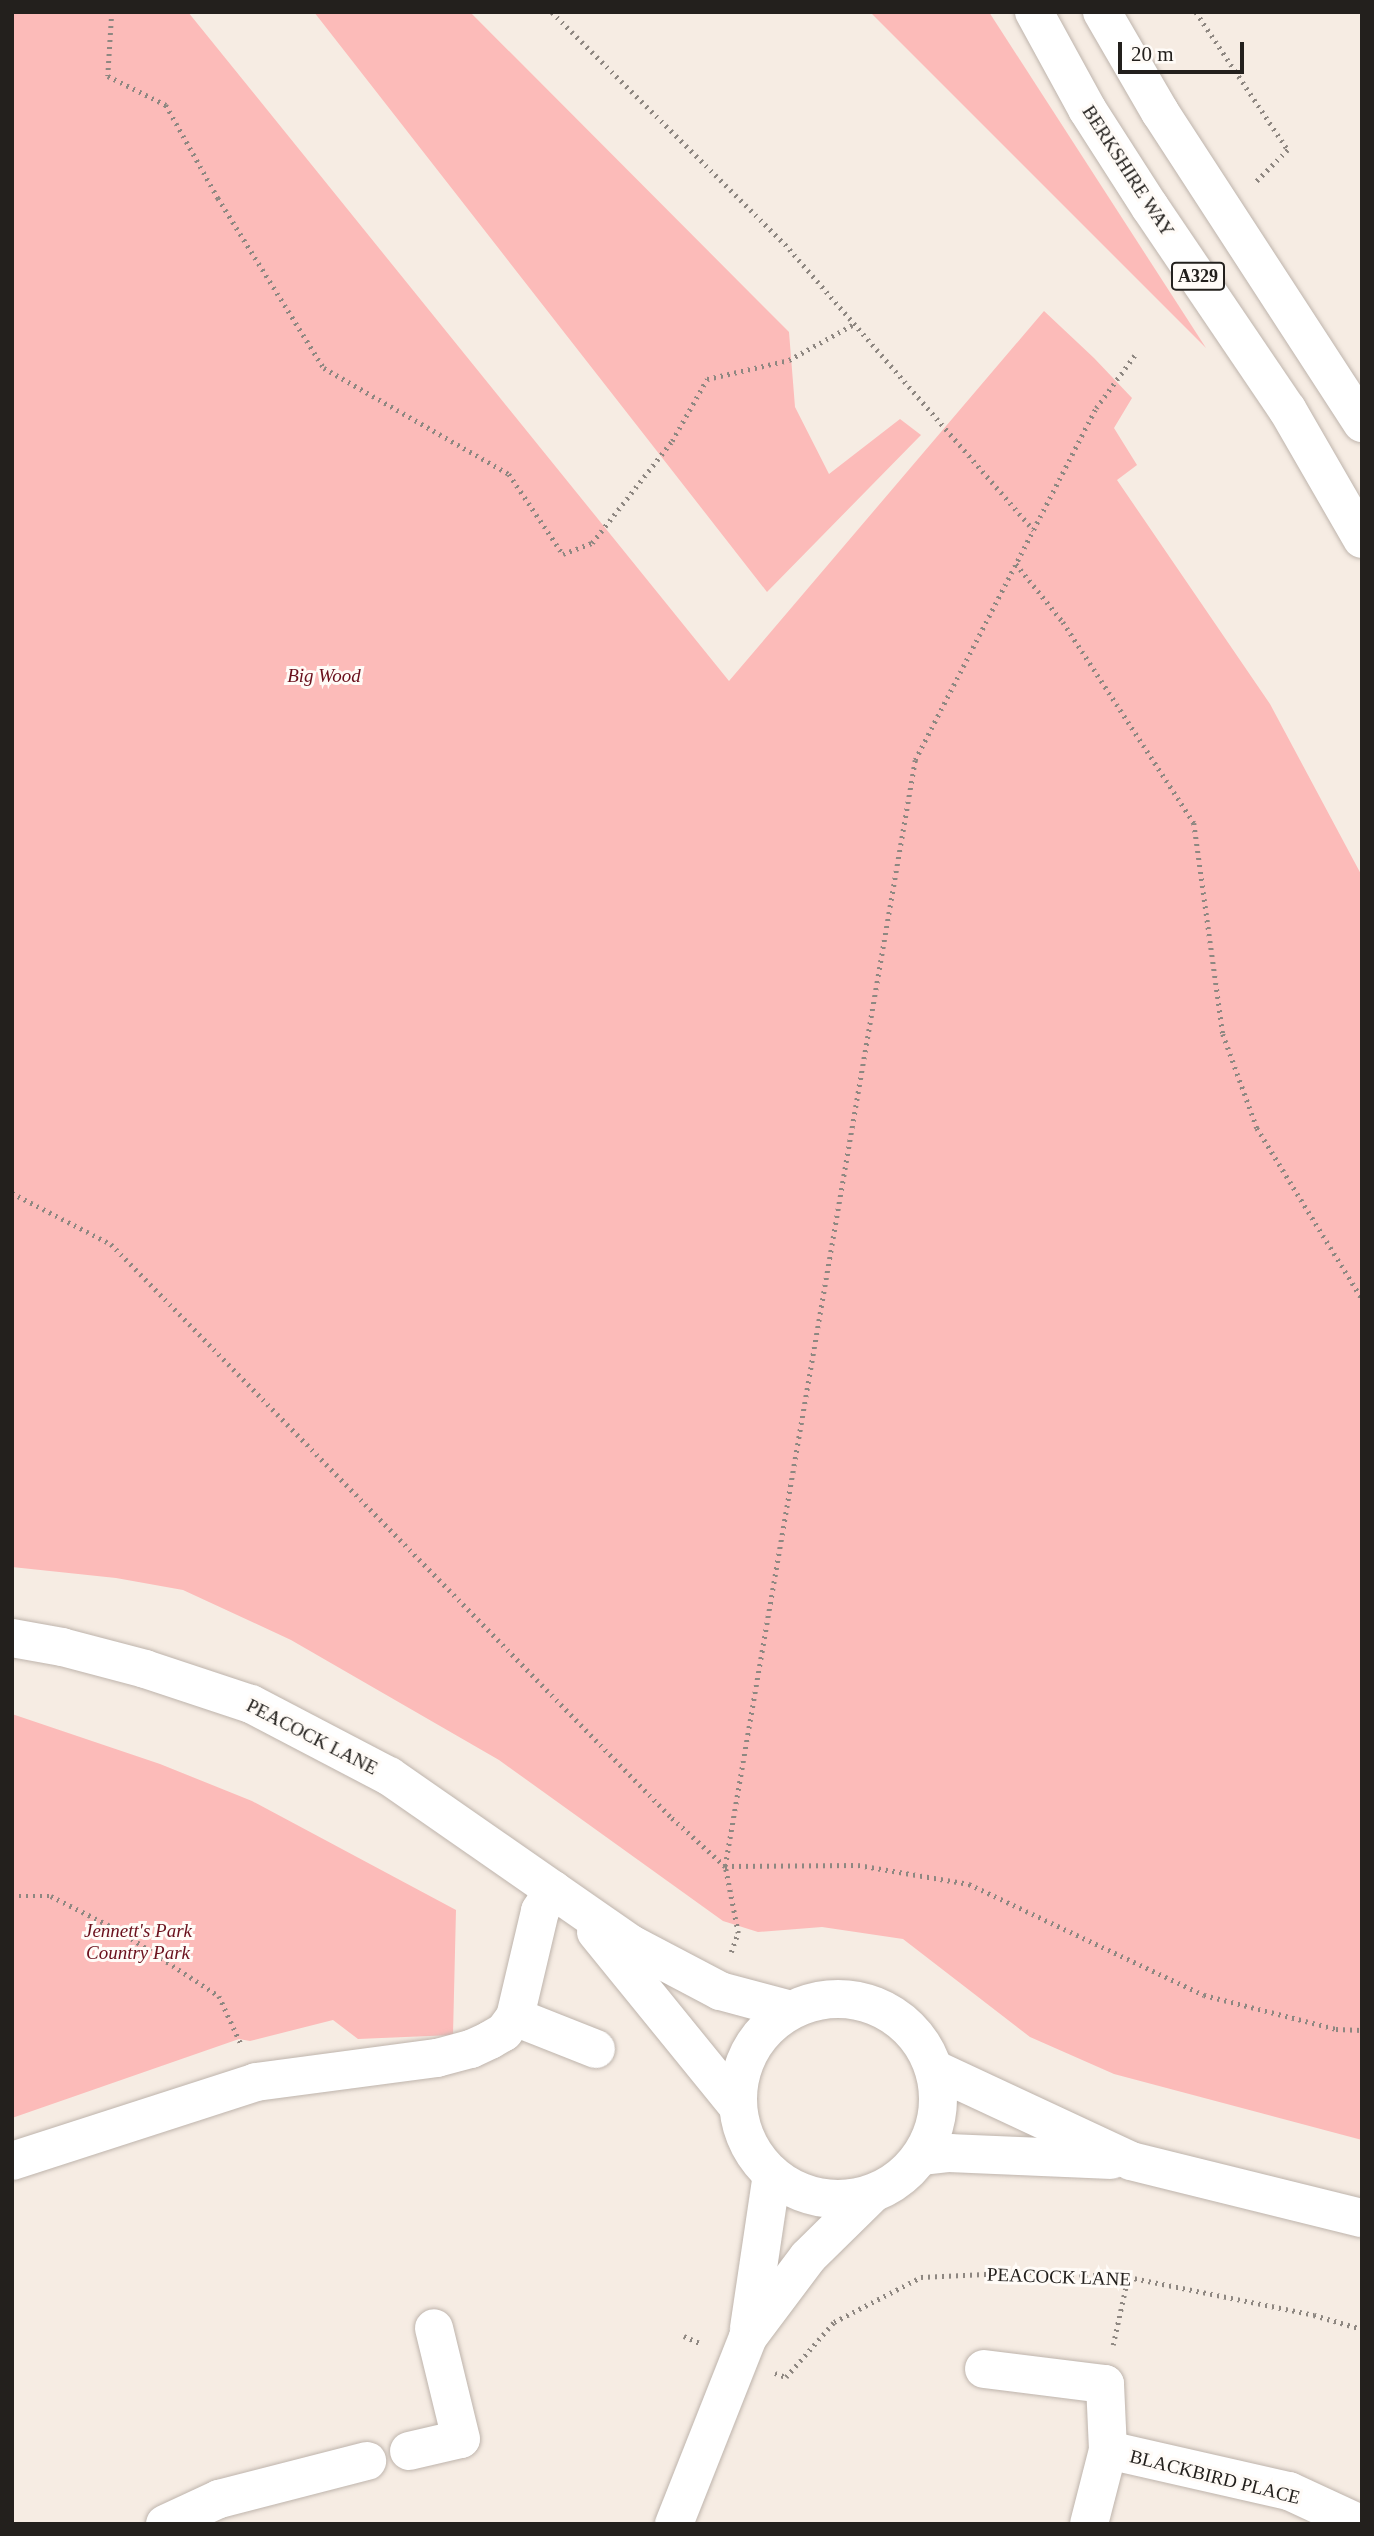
<!DOCTYPE html>
<style>
body{margin:0}
#map{position:relative;width:1374px;height:2536px;overflow:hidden;background:#f6ece3;font-family:Georgia,serif}
div>[style]{position:absolute}
.green>*{inset:0;background:#fcbbb9}
.path>*{height:4.5px;margin-top:-2.25px;transform-origin:0;background:repeating-linear-gradient(90deg,#8e8781 0 2px,transparent 0 7px)}
.roads{filter:drop-shadow(0 0 2px #beb4ac) drop-shadow(0 0 2px #beb4ac)}
.minor>*{height:38px;margin:-19px;padding:0 19px;transform-origin:19px;border-radius:19px;background:#fff}
.minor>.ring{margin:-19px;padding:0;box-sizing:content-box;background:none;border:38px solid #fff;border-radius:50%}
.highway>*{height:38px;margin:-19px;padding:0 19px;transform-origin:19px;border-radius:19px;background:#fff}
span{translate:-50% -50%;white-space:nowrap;text-align:center;line-height:1.15;-webkit-text-stroke:6px #fffbf7;paint-order:stroke}
.shield-label span{padding:2px 5px;background:#fffbf7;border:2px solid;border-radius:5px;-webkit-text-stroke-width:0}
.shield-label{font-size:18px;color:#23201d;font-weight:700}
.street-label{font-size:19px;color:#23201d}
.park-label{font-size:19px;color:#6a101c;font-style:italic}
.frame{position:absolute;inset:0;border:14px solid #23201d;pointer-events:none}
.scale{position:absolute;left:1118px;top:42px;width:126px;height:32px;box-sizing:border-box;border:4px solid #23201d;border-top:0;padding-left:9px;font-size:21px;line-height:24px;white-space:nowrap;color:#23201d;-webkit-text-stroke:5px #fffbf7;paint-order:stroke}
</style>
<div id="map">
<div class="green">
<div style="clip-path:polygon(12px 12px,188px 12px,729px 681px,1044px 311px,1094px 358px,1132px 398px,1114px 428px,1137px 465px,1117px 480px,1270px 704px,1362px 876px,1362px 2140px,1114px 2074px,1030px 2037px,903px 1939px,822px 1927px,758px 1932px,723px 1921px,499px 1760px,291px 1640px,183px 1590px,116px 1578px,12px 1567px)"></div>
<div style="clip-path:polygon(314px 12px,470px 12px,789px 332px,795px 407px,829px 474px,900px 419px,921px 435px,767px 592px)"></div>
<div style="clip-path:polygon(870px 12px,989px 12px,1206px 348px)"></div>
<div style="clip-path:polygon(12px 1714px,160px 1764px,252px 1801px,456px 1910px,453px 2035px,358px 2039px,333px 2020px,250px 2041px,239px 2039px,12px 2118px)"></div>
</div>
<div class="path">
<div style="left:112px;top:12px;width:64px;rotate:93.6deg"></div>
<div style="left:108px;top:76px;width:65px;rotate:26.6deg"></div>
<div style="left:166px;top:105px;width:107px;rotate:60.8deg"></div>
<div style="left:218px;top:198px;width:200px;rotate:58.1deg"></div>
<div style="left:324px;top:368px;width:213px;rotate:29.8deg"></div>
<div style="left:509px;top:474px;width:97px;rotate:56deg"></div>
<div style="left:563px;top:554px;width:31px;rotate:-21deg"></div>
<div style="left:592px;top:543px;width:130px;rotate:-51.9deg"></div>
<div style="left:672px;top:441px;width:71px;rotate:-60.6deg"></div>
<div style="left:707px;top:379px;width:84px;rotate:-13deg"></div>
<div style="left:789px;top:360px;width:74px;rotate:-29deg"></div>
<div style="left:552px;top:12px;width:329px;rotate:44.9deg"></div>
<div style="left:785px;top:244px;width:379px;rotate:49deg"></div>
<div style="left:1196px;top:12px;width:166px;rotate:56.3deg"></div>
<div style="left:1288px;top:150px;width:45px;rotate:135deg"></div>
<div style="left:1016px;top:564px;width:75px;rotate:51deg"></div>
<div style="left:1063px;top:622px;width:240px;rotate:56.9deg"></div>
<div style="left:1194px;top:823px;width:213px;rotate:82.2deg"></div>
<div style="left:1223px;top:1034px;width:100px;rotate:70.1deg"></div>
<div style="left:1257px;top:1128px;width:201px;rotate:58.4deg"></div>
<div style="left:12px;top:1193px;width:111px;rotate:27.3deg"></div>
<div style="left:111px;top:1244px;width:803px;rotate:45.66deg"></div>
<div style="left:672px;top:1818px;width:72px;rotate:42.2deg"></div>
<div style="left:725px;top:1866px;width:133px;rotate:-0.4deg"></div>
<div style="left:858px;top:1865px;width:113px;rotate:9.7deg"></div>
<div style="left:969px;top:1884px;width:260px;rotate:25.3deg"></div>
<div style="left:1204px;top:1995px;width:136px;rotate:14.4deg"></div>
<div style="left:1336px;top:2029px;width:26px;rotate:2deg"></div>
<div style="left:12px;top:1896px;width:39px"></div>
<div style="left:51px;top:1896px;width:77px;rotate:26.9deg"></div>
<div style="left:120px;top:1931px;width:118px;rotate:33.3deg"></div>
<div style="left:219px;top:1996px;width:55px;rotate:65.3deg"></div>
<div style="left:731px;top:1952px;width:20px;rotate:-70deg"></div>
<div style="left:738px;top:1933px;width:68px;rotate:-101deg"></div>
<div style="left:725px;top:1866px;width:1122px;rotate:-80.25deg"></div>
<div style="left:915px;top:760px;width:396px;rotate:-62.8deg"></div>
<div style="left:1096px;top:408px;width:69px;rotate:-53.8deg"></div>
<div style="left:684px;top:2336px;width:20px;rotate:24deg"></div>
<div style="left:1113px;top:2345px;width:70px;rotate:-77.6deg"></div>
<div style="left:775px;top:2373px;width:12px;rotate:20deg"></div>
<div style="left:786px;top:2377px;width:73px;rotate:-48.9deg"></div>
<div style="left:834px;top:2322px;width:98px;rotate:-27.3deg"></div>
<div style="left:921px;top:2277px;width:109px;rotate:-2.6deg"></div>
<div style="left:1030px;top:2272px;width:98px;rotate:2.9deg"></div>
<div style="left:1128px;top:2277px;width:190px;rotate:11.5deg"></div>
<div style="left:1314px;top:2315px;width:50px;rotate:16.3deg"></div>
</div>
<div class="roads">
<div class="minor">
<div style="left:12px;top:1638px;width:51px;rotate:10.2deg"></div>
<div style="left:62px;top:1647px;width:86px;rotate:14.8deg"></div>
<div style="left:145px;top:1669px;width:112px;rotate:18.3deg"></div>
<div style="left:251px;top:1704px;width:156px;rotate:27.6deg"></div>
<div style="left:389px;top:1776px;width:295px;rotate:34.8deg"></div>
<div style="left:631px;top:1944px;width:101px;rotate:27.8deg"></div>
<div style="left:720px;top:1991px;width:73px;rotate:15deg"></div>
<div style="left:596px;top:1932px;width:225px;rotate:50.9deg"></div>
<div class="ring" style="left:738px;top:1999px;width:162px;height:162px"></div>
<div style="left:515px;top:2017px;width:87px;rotate:21.6deg"></div>
<div style="left:934px;top:2069px;width:217px;rotate:25deg"></div>
<div style="left:1131px;top:2161px;width:238px;rotate:13.9deg"></div>
<div style="left:921px;top:2156px;width:29px;rotate:-6deg"></div>
<div style="left:950px;top:2153px;width:161px;rotate:2.5deg"></div>
<div style="left:12px;top:2161px;width:256px;rotate:-17.9deg"></div>
<div style="left:256px;top:2082px;width:183px;rotate:-7.6deg"></div>
<div style="left:437px;top:2058px;width:35px;rotate:-15deg"></div>
<div style="left:471px;top:2049px;width:21px;rotate:-25deg"></div>
<div style="left:490px;top:2040px;width:16px;rotate:-30deg"></div>
<div style="left:504px;top:2032px;width:19px;rotate:-54deg"></div>
<div style="left:515px;top:2017px;width:109px;rotate:-76.7deg"></div>
<div style="left:540px;top:1911px;width:25px;rotate:-58deg"></div>
<div style="left:749px;top:2328px;width:155px;rotate:-81.5deg"></div>
<div style="left:984px;top:2369px;width:122px;rotate:7.1deg"></div>
<div style="left:1105px;top:2384px;width:66px;rotate:87.4deg"></div>
<div style="left:1108px;top:2450px;width:76px;rotate:104.4deg"></div>
<div style="left:1108px;top:2450px;width:186px;rotate:12.8deg"></div>
<div style="left:1289px;top:2491px;width:78px;rotate:24.9deg"></div>
<div style="left:409px;top:2451px;width:53px;rotate:-13deg"></div>
<div style="left:461px;top:2439px;width:114px;rotate:-103.7deg"></div>
<div style="left:165px;top:2524px;width:60px;rotate:-24.8deg"></div>
<div style="left:219px;top:2499px;width:153px;rotate:-14.4deg"></div>
<div style="left:674px;top:2524px;width:201px;rotate:-68.4deg"></div>
<div style="left:748px;top:2337px;width:100px;rotate:-53.1deg"></div>
<div style="left:808px;top:2257px;width:90px;rotate:-44.5deg"></div>
</div>
<div class="highway">
<div style="left:1034px;top:12px;width:111px;rotate:61.3deg"></div>
<div style="left:1087px;top:109px;width:117px;rotate:57.3deg"></div>
<div style="left:1150px;top:207px;width:244px;rotate:55.9deg"></div>
<div style="left:1287px;top:409px;width:150px;rotate:60deg"></div>
<div style="left:1102px;top:12px;width:116px;rotate:59.9deg"></div>
<div style="left:1160px;top:112px;width:371px;rotate:57deg"></div>
</div>
</div>
<div class="shield-label">
<span style="left:1198px;top:276px">A329</span>
</div>
<div class="street-label">
<span style="left:1128px;top:171px;rotate:57deg">BERKSHIRE WAY</span>
<span style="left:312px;top:1737px;rotate:27deg">PEACOCK LANE</span>
<span style="left:1059px;top:2277px;rotate:2deg">PEACOCK LANE</span>
<span style="left:1215px;top:2477px;rotate:14deg">BLACKBIRD PLACE</span>
</div>
<div class="park-label">
<span style="left:324px;top:676px">Big Wood</span>
<span style="left:138px;top:1942px">Jennett's Park<br>Country Park</span>
</div>
<div class="frame"></div>
<div class="scale">20 m</div>
</div>
